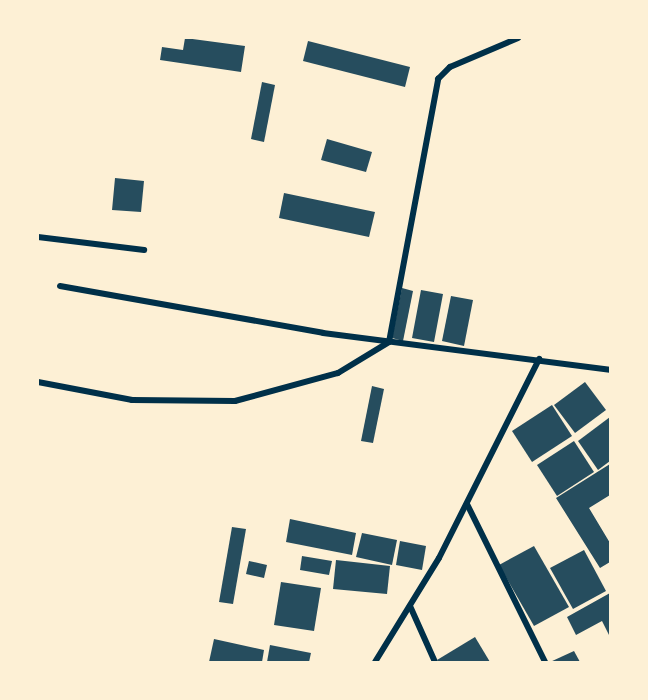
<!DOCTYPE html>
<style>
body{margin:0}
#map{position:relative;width:648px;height:700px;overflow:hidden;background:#fdf0d5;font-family:"Source Sans 3",sans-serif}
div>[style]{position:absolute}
.building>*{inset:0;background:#264d5e}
.minor>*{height:6px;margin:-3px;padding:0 3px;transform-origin:3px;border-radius:3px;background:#003049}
span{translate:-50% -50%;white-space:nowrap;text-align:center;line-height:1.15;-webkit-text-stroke:6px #fdf0d5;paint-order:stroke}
.frame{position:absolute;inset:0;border:39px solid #fdf0d5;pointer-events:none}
</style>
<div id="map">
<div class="building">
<div style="clip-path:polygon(185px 38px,245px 46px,241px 72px,160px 60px,162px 47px,183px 50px)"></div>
<div style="clip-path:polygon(308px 41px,410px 67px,405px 87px,303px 61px)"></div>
<div style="clip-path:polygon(262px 82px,275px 85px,264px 142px,251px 139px)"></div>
<div style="clip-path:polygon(327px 139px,372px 152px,366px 172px,321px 160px)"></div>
<div style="clip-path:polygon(115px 178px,144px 181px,141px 212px,112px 210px)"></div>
<div style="clip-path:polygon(284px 193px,375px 212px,369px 237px,279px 218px)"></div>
<div style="clip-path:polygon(402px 288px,413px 291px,403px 341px,392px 338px)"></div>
<div style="clip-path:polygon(421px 290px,443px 294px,434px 342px,412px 338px)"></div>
<div style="clip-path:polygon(451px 296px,473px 300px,464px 346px,442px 341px)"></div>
<div style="clip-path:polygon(585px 382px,606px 410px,575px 433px,554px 405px)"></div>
<div style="clip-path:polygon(372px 386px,384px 389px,373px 443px,361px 441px)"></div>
<div style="clip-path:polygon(552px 405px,572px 436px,532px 462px,512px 431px)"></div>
<div style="clip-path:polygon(610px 417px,610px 461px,598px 470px,578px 441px)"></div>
<div style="clip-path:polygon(574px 441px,594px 472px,557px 496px,537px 465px)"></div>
<div style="clip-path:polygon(610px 464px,610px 495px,589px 508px,610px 543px,610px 562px,600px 568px,556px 498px)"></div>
<div style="clip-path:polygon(290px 519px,356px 533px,352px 555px,286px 542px)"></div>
<div style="clip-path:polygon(232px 527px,246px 529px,233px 604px,219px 602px)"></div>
<div style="clip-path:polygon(362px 533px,397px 540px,392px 565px,356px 557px)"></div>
<div style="clip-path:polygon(400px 541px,426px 546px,422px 570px,396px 565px)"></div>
<div style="clip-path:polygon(534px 546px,569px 607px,534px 626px,499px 565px)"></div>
<div style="clip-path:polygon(584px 550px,606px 591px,573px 609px,550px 568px)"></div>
<div style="clip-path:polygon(302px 556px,332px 561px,329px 575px,300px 570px)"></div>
<div style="clip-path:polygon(336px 560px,390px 566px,387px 594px,333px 589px)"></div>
<div style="clip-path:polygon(249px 561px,267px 565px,264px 578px,246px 574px)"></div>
<div style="clip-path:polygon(281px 582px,321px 588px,314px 631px,274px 625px)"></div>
<div style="clip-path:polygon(610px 593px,610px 637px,602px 621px,576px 635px,567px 617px)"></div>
<div style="clip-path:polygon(475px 637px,490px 662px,439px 662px,437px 660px)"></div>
<div style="clip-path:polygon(214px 639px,264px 650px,262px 662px,209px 662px)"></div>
<div style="clip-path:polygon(270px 645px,311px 653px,309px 662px,267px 662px)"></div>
<div style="clip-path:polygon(574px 651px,580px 662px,550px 662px)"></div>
</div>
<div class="minor">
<div style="left:38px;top:237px;width:107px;rotate:7deg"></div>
<div style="left:60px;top:286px;width:267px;rotate:10.1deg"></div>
<div style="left:323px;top:333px;width:289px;rotate:7.3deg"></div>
<div style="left:38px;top:382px;width:96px;rotate:10.8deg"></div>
<div style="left:132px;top:400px;width:103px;rotate:0.6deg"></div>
<div style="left:235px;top:401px;width:107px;rotate:-15.2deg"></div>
<div style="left:338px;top:373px;width:60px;rotate:-31.3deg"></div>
<div style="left:389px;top:342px;width:268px;rotate:-79.4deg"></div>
<div style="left:438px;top:79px;width:17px;rotate:-45deg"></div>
<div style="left:450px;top:67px;width:74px;rotate:-23.1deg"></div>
<div style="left:467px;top:504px;width:176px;rotate:63.7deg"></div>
<div style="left:410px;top:606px;width:61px;rotate:65.9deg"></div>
<div style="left:375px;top:662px;width:122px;rotate:-58.4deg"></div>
<div style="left:439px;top:558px;width:223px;rotate:-63.3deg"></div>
</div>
<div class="frame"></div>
</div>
